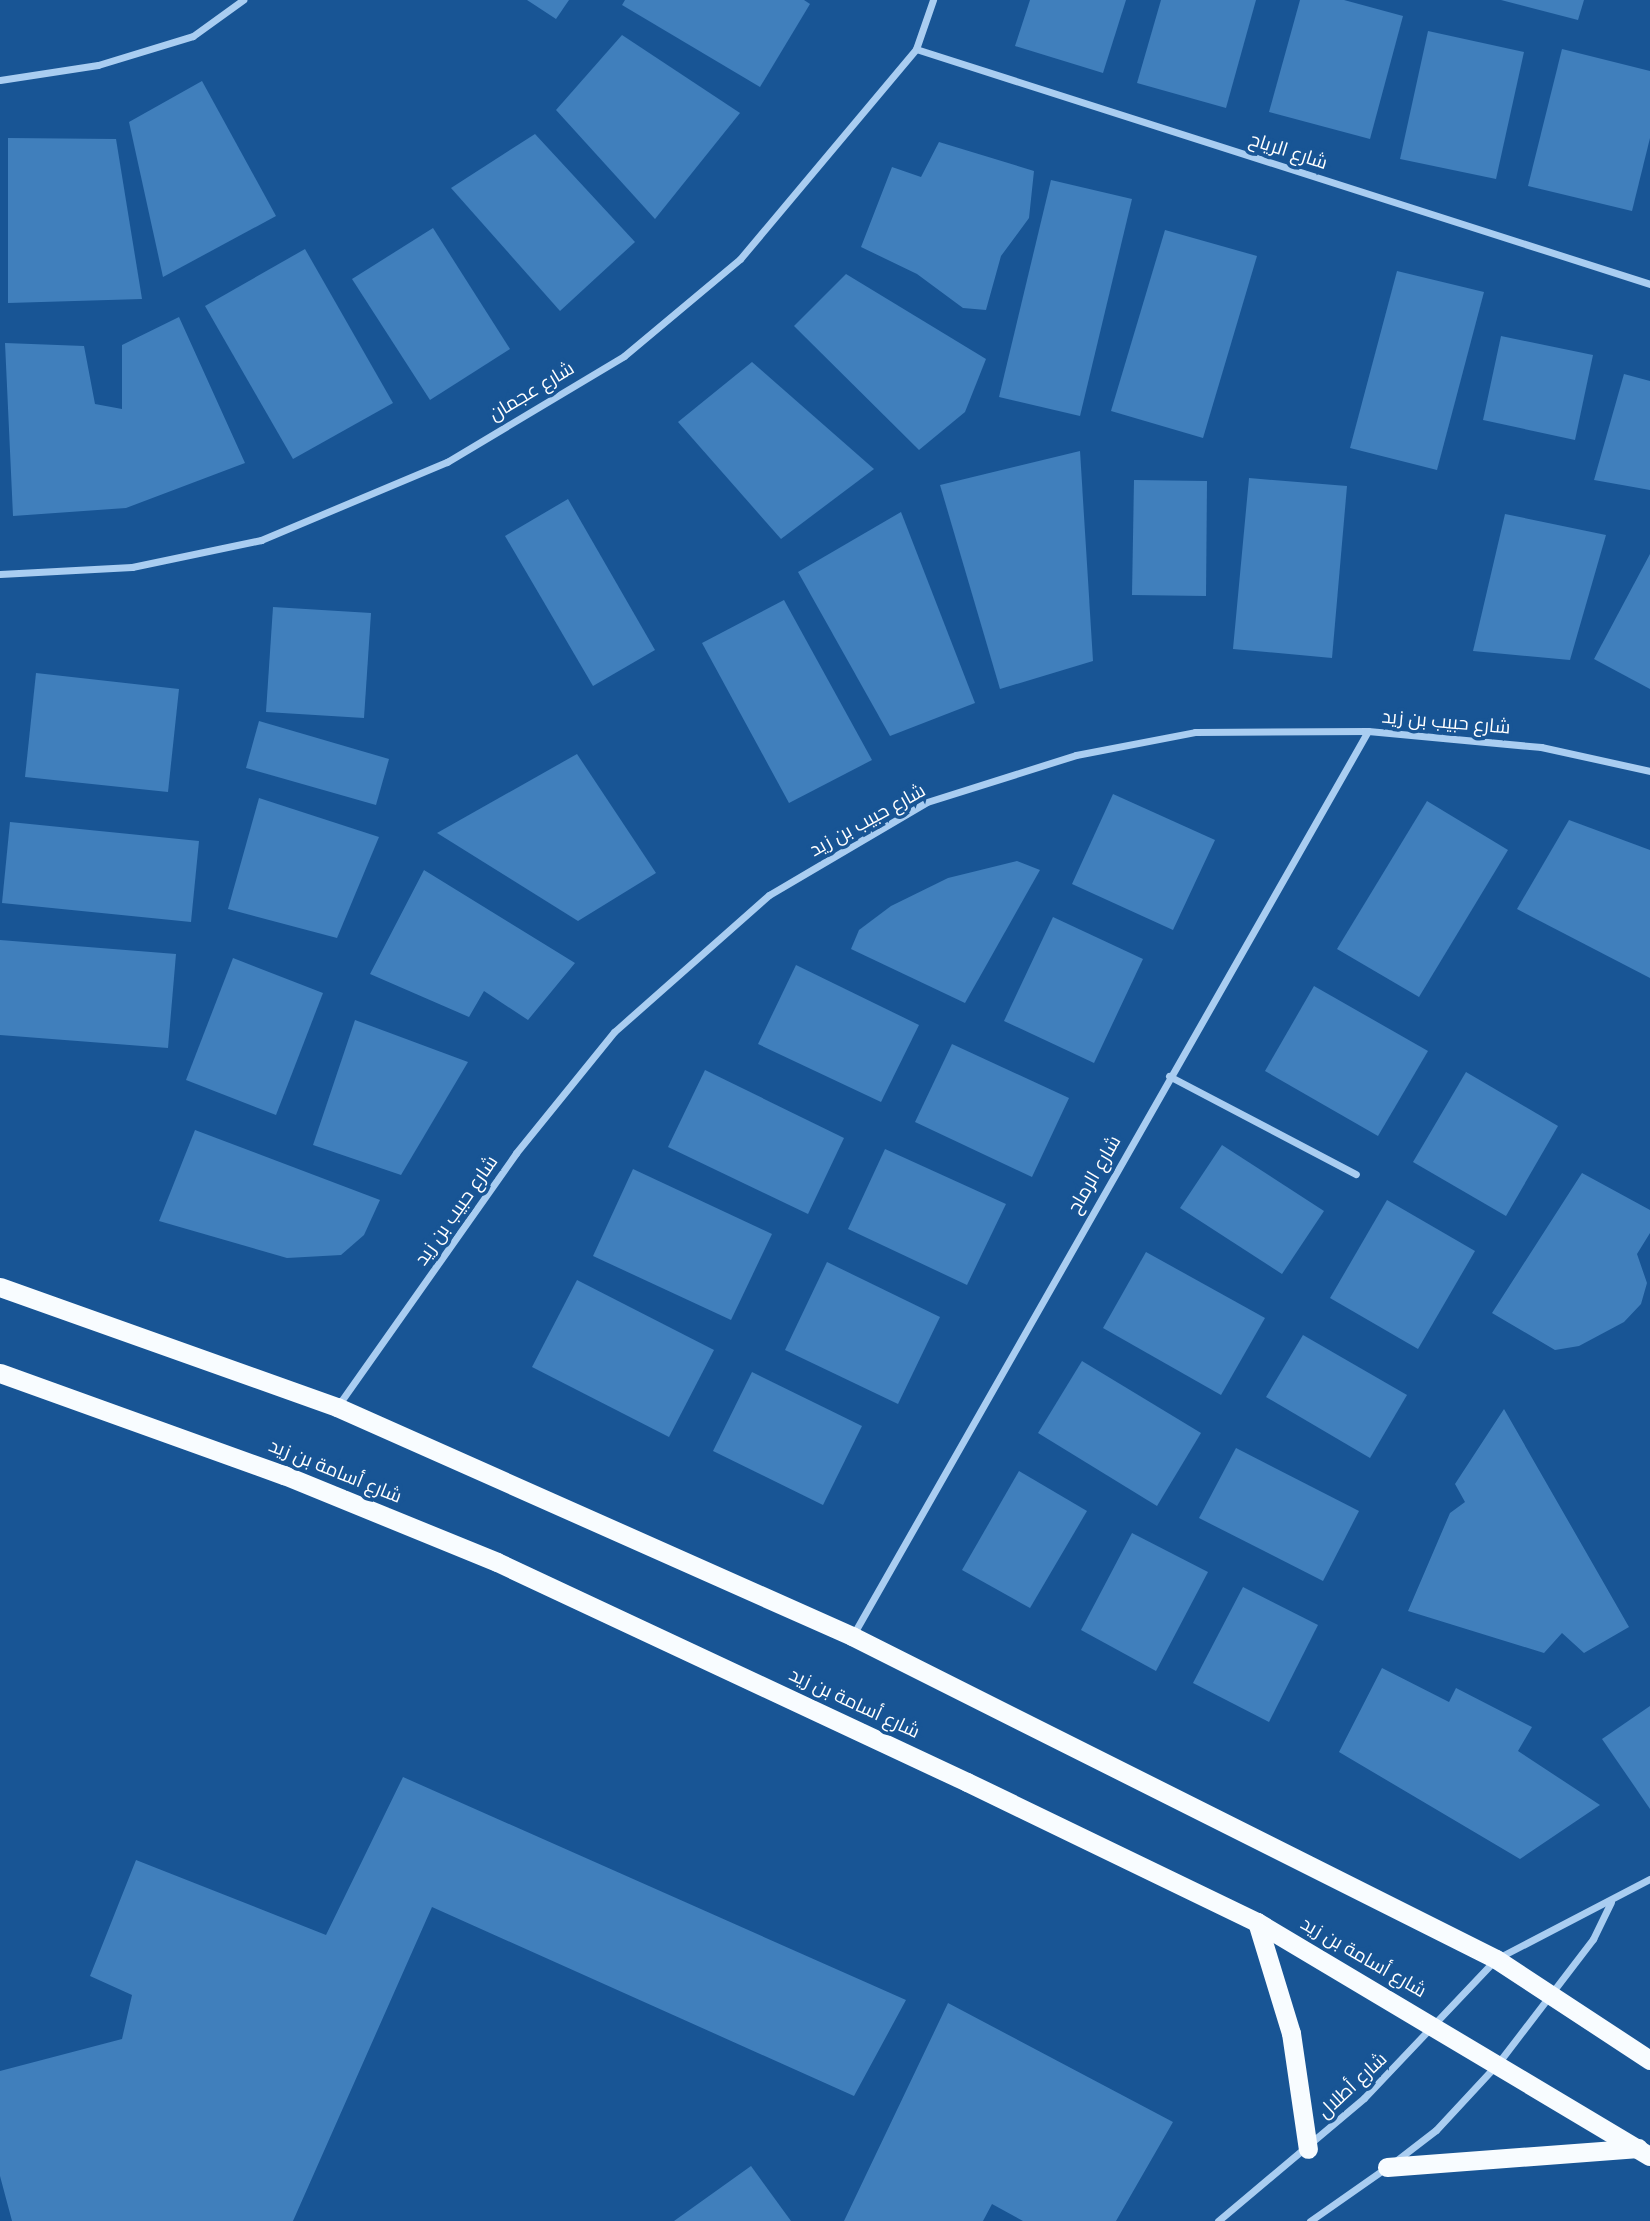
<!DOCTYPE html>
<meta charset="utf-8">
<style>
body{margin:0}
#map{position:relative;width:1650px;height:2221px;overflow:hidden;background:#185595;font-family:"Varela Round",Cairo,sans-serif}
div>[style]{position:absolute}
.building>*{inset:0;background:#407fbc}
.minor>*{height:7px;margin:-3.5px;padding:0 3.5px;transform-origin:3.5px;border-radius:3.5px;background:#a9cdf1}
.trunk>*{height:19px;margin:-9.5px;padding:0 9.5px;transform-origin:9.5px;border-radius:9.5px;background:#f8fcff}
span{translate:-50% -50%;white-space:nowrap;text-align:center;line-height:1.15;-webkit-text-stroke:7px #185595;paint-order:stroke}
.street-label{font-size:19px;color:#fff}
</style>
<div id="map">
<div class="building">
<div style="clip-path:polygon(527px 0,569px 0,556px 19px)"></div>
<div style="clip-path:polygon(625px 0,804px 0,810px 4px,760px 87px,622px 5px)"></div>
<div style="clip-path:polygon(1030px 0,1126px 0,1103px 73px,1015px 46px)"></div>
<div style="clip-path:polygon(1161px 0,1256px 0,1226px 108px,1137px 83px)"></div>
<div style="clip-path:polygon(1300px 0,1344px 0,1403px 16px,1370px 139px,1269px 112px)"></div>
<div style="clip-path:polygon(1501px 0,1584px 0,1578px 20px)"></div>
<div style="clip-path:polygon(1428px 31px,1524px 52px,1496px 179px,1400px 159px)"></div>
<div style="clip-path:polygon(622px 35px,740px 113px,655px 219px,556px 110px)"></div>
<div style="clip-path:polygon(1562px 49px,1650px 71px,1650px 138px,1632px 211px,1528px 186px)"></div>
<div style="clip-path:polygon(202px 81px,276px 216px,163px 277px,129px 122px)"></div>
<div style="clip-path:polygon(535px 134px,635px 242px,560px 311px,451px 188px)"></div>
<div style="clip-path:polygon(8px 138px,116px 139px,142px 299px,8px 303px)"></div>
<div style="clip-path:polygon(939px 142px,1034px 171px,1029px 218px,1001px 256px,986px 310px,963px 308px,917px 274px,861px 247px,892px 167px,921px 177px)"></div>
<div style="clip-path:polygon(1051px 180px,1132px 199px,1080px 416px,999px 397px)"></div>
<div style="clip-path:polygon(433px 228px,510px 349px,430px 400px,352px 279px)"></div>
<div style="clip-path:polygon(1165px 230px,1257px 256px,1203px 438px,1111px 411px)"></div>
<div style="clip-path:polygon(305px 249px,393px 403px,293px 459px,205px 306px)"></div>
<div style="clip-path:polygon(1397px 271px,1484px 292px,1437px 470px,1350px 448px)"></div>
<div style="clip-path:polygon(846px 274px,986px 359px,965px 412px,919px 450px,794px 326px)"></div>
<div style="clip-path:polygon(179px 317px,245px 463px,126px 508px,13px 516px,5px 343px,84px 346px,95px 404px,122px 409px,122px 345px)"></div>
<div style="clip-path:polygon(1501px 336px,1593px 355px,1575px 440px,1483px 420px)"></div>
<div style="clip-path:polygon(752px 362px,874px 469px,781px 539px,678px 422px)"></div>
<div style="clip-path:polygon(1624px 374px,1650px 381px,1650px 490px,1594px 480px)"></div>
<div style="clip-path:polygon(1080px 451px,1093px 661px,1000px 689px,940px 485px)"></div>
<div style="clip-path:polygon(1249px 478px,1347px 486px,1332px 658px,1233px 649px)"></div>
<div style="clip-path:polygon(1134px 480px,1207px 481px,1206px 596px,1132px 595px)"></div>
<div style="clip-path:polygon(568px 499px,655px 650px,593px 686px,505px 536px)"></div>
<div style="clip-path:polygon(901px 512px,975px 703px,890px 736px,798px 572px)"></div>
<div style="clip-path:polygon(1505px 514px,1606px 535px,1570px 660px,1473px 651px)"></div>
<div style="clip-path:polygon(1650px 554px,1650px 689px,1594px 659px)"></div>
<div style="clip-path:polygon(784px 600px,872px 760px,789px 803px,702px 643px)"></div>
<div style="clip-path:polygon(273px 607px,371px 613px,364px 718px,266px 712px)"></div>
<div style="clip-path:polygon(36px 673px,179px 689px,168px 792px,25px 777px)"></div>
<div style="clip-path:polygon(259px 721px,389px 759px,376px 805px,246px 768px)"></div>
<div style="clip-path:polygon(577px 754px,656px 873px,578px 921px,437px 833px)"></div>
<div style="clip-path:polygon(1113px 794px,1215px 840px,1173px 930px,1072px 884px)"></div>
<div style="clip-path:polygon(259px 798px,379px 837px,337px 938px,228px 909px)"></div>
<div style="clip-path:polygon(1427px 801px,1508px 850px,1419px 997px,1337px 949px)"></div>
<div style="clip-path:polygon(1569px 820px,1650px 850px,1650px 978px,1517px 909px)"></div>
<div style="clip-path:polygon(10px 822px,199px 841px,191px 922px,2px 903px)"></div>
<div style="clip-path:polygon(1017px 861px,1040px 870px,965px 1003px,851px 949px,859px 930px,891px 906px,948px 878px)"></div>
<div style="clip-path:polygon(424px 870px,575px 963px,528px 1020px,484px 991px,469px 1017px,370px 974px)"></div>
<div style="clip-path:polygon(1053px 917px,1143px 959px,1094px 1063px,1004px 1021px)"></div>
<div style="clip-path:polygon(0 940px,176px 954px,168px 1048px,0 1035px)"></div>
<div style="clip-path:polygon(233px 958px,323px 993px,276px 1115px,186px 1080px)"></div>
<div style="clip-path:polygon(796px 965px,919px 1025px,881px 1102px,758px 1044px)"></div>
<div style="clip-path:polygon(1314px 986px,1428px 1051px,1378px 1136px,1265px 1071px)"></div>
<div style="clip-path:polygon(355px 1020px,468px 1062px,401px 1175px,313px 1145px)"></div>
<div style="clip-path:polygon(952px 1044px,1069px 1098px,1032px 1177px,915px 1122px)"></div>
<div style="clip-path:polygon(705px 1070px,844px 1138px,808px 1214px,668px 1147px)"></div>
<div style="clip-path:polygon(1466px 1072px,1558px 1126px,1506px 1216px,1413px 1162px)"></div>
<div style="clip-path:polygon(195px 1130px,380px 1200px,364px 1235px,341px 1255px,287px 1258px,159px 1221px)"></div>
<div style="clip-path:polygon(1222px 1145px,1324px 1211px,1282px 1274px,1180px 1208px)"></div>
<div style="clip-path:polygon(885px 1149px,1006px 1204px,967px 1285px,848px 1229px)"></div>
<div style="clip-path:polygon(633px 1169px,772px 1234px,731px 1320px,593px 1256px)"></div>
<div style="clip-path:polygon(1582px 1173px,1650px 1210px,1650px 1233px,1637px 1254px,1647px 1283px,1641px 1304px,1624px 1322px,1579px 1346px,1555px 1350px,1492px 1313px)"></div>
<div style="clip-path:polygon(1387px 1200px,1475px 1251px,1418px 1349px,1330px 1298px)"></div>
<div style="clip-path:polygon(1146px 1252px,1265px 1318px,1221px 1395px,1103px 1328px)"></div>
<div style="clip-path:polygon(827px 1262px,940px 1317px,898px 1404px,785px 1350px)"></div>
<div style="clip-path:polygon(577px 1280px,714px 1350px,669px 1437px,532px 1367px)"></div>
<div style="clip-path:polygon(1303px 1335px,1407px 1395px,1370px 1458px,1266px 1397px)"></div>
<div style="clip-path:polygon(1082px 1361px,1201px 1433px,1157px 1506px,1038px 1433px)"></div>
<div style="clip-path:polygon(752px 1372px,862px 1426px,823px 1505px,713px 1451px)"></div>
<div style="clip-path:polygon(1504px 1409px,1629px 1627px,1584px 1653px,1562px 1633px,1544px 1653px,1408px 1611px,1450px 1513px,1465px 1502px,1455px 1484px)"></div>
<div style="clip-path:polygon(1236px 1448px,1359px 1511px,1323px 1581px,1199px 1518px)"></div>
<div style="clip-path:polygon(1019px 1471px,1087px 1511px,1030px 1608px,962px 1570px)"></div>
<div style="clip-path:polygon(1132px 1533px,1208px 1572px,1156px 1671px,1081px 1630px)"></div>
<div style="clip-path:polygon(1243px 1587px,1318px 1625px,1269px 1722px,1193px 1683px)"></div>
<div style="clip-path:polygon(1382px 1668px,1449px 1702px,1456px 1688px,1532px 1727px,1518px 1751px,1600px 1805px,1520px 1859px,1339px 1752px)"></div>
<div style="clip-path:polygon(1650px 1706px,1650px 1809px,1602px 1739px)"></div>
<div style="clip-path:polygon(403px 1777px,906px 2000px,854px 2096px,432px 1907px,293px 2221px,12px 2221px,0 2176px,0 2071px,122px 2039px,132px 1995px,90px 1976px,136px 1860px,326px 1935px)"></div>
<div style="clip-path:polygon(948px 2003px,1173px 2122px,1116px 2221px,1023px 2221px,992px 2204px,983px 2221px,844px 2221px)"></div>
<div style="clip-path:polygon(751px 2166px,791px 2221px,674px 2221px)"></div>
</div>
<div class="minor">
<div style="left:916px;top:49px;width:771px;rotate:17.75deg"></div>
<div style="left:0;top:80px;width:99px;rotate:-8.7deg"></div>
<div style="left:98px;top:65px;width:99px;rotate:-17deg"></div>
<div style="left:193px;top:36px;width:62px;rotate:-35.8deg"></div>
<div style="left:0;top:574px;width:132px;rotate:-3deg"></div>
<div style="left:132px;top:567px;width:132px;rotate:-11.8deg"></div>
<div style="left:261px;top:540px;width:202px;rotate:-22.8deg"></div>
<div style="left:447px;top:462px;width:206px;rotate:-30.9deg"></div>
<div style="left:624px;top:356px;width:151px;rotate:-39.9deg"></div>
<div style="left:740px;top:259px;width:274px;rotate:-50deg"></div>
<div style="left:916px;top:49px;width:52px;rotate:-70.9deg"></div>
<div style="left:1169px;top:1076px;width:211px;rotate:27.7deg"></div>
<div style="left:337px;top:1407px;width:311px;rotate:-54.8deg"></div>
<div style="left:516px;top:1153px;width:156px;rotate:-51deg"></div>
<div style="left:614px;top:1032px;width:207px;rotate:-41.5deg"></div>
<div style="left:769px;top:895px;width:183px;rotate:-30.5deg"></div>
<div style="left:927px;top:802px;width:156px;rotate:-17.5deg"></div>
<div style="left:1076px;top:755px;width:121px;rotate:-10.9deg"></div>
<div style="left:1195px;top:732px;width:173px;rotate:-0.3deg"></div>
<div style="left:1368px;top:731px;width:174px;rotate:5.3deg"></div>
<div style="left:1541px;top:747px;width:112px;rotate:12.4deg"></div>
<div style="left:853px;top:1635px;width:1040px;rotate:-60.33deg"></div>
<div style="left:1397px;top:2160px;width:49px;rotate:-37.6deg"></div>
<div style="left:1436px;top:2130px;width:93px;rotate:-47.2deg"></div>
<div style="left:1499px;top:2062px;width:155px;rotate:-52.6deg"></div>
<div style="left:1593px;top:1939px;width:41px;rotate:-64.1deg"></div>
<div style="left:1218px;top:2221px;width:191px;rotate:-40.1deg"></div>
<div style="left:1364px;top:2098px;width:192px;rotate:-46.5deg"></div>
<div style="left:1496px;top:1959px;width:174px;rotate:-27.5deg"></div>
<div style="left:1310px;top:2221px;width:94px;rotate:-35deg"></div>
</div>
<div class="trunk">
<div style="left:0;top:1287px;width:358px;rotate:19.6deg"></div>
<div style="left:337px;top:1407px;width:564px;rotate:23.97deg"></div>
<div style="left:852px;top:1636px;width:720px;rotate:26.64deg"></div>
<div style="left:1496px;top:1959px;width:184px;rotate:33.3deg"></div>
<div style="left:0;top:1373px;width:302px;rotate:19.8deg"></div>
<div style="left:284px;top:1475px;width:230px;rotate:22.2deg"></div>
<div style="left:497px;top:1562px;width:519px;rotate:25.08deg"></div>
<div style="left:967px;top:1782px;width:322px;rotate:25.8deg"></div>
<div style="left:1257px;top:1922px;width:457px;rotate:30.8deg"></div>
<div style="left:1257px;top:1922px;width:116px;rotate:73deg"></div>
<div style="left:1291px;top:2033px;width:117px;rotate:81.7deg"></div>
<div style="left:1387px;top:2167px;width:252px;rotate:-4.3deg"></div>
</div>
<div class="street-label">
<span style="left:1288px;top:152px;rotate:18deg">شارع الرياح</span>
<span style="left:532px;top:392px;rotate:-31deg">شارع عجمان</span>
<span style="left:1446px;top:723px;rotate:5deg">شارع حبيب بن زيد</span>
<span style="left:868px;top:821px;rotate:-29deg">شارع حبيب بن زيد</span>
<span style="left:1095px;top:1175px;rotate:-60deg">شارع الرماح</span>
<span style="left:457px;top:1211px;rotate:-55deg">شارع حبيب بن زيد</span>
<span style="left:335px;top:1472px;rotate:22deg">شارع أسامة بن زيد</span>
<span style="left:854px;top:1704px;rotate:25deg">شارع أسامة بن زيد</span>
<span style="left:1363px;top:1958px;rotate:30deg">شارع أسامة بن زيد</span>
<span style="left:1353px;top:2086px;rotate:-43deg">شارع أطلال</span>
</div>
</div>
